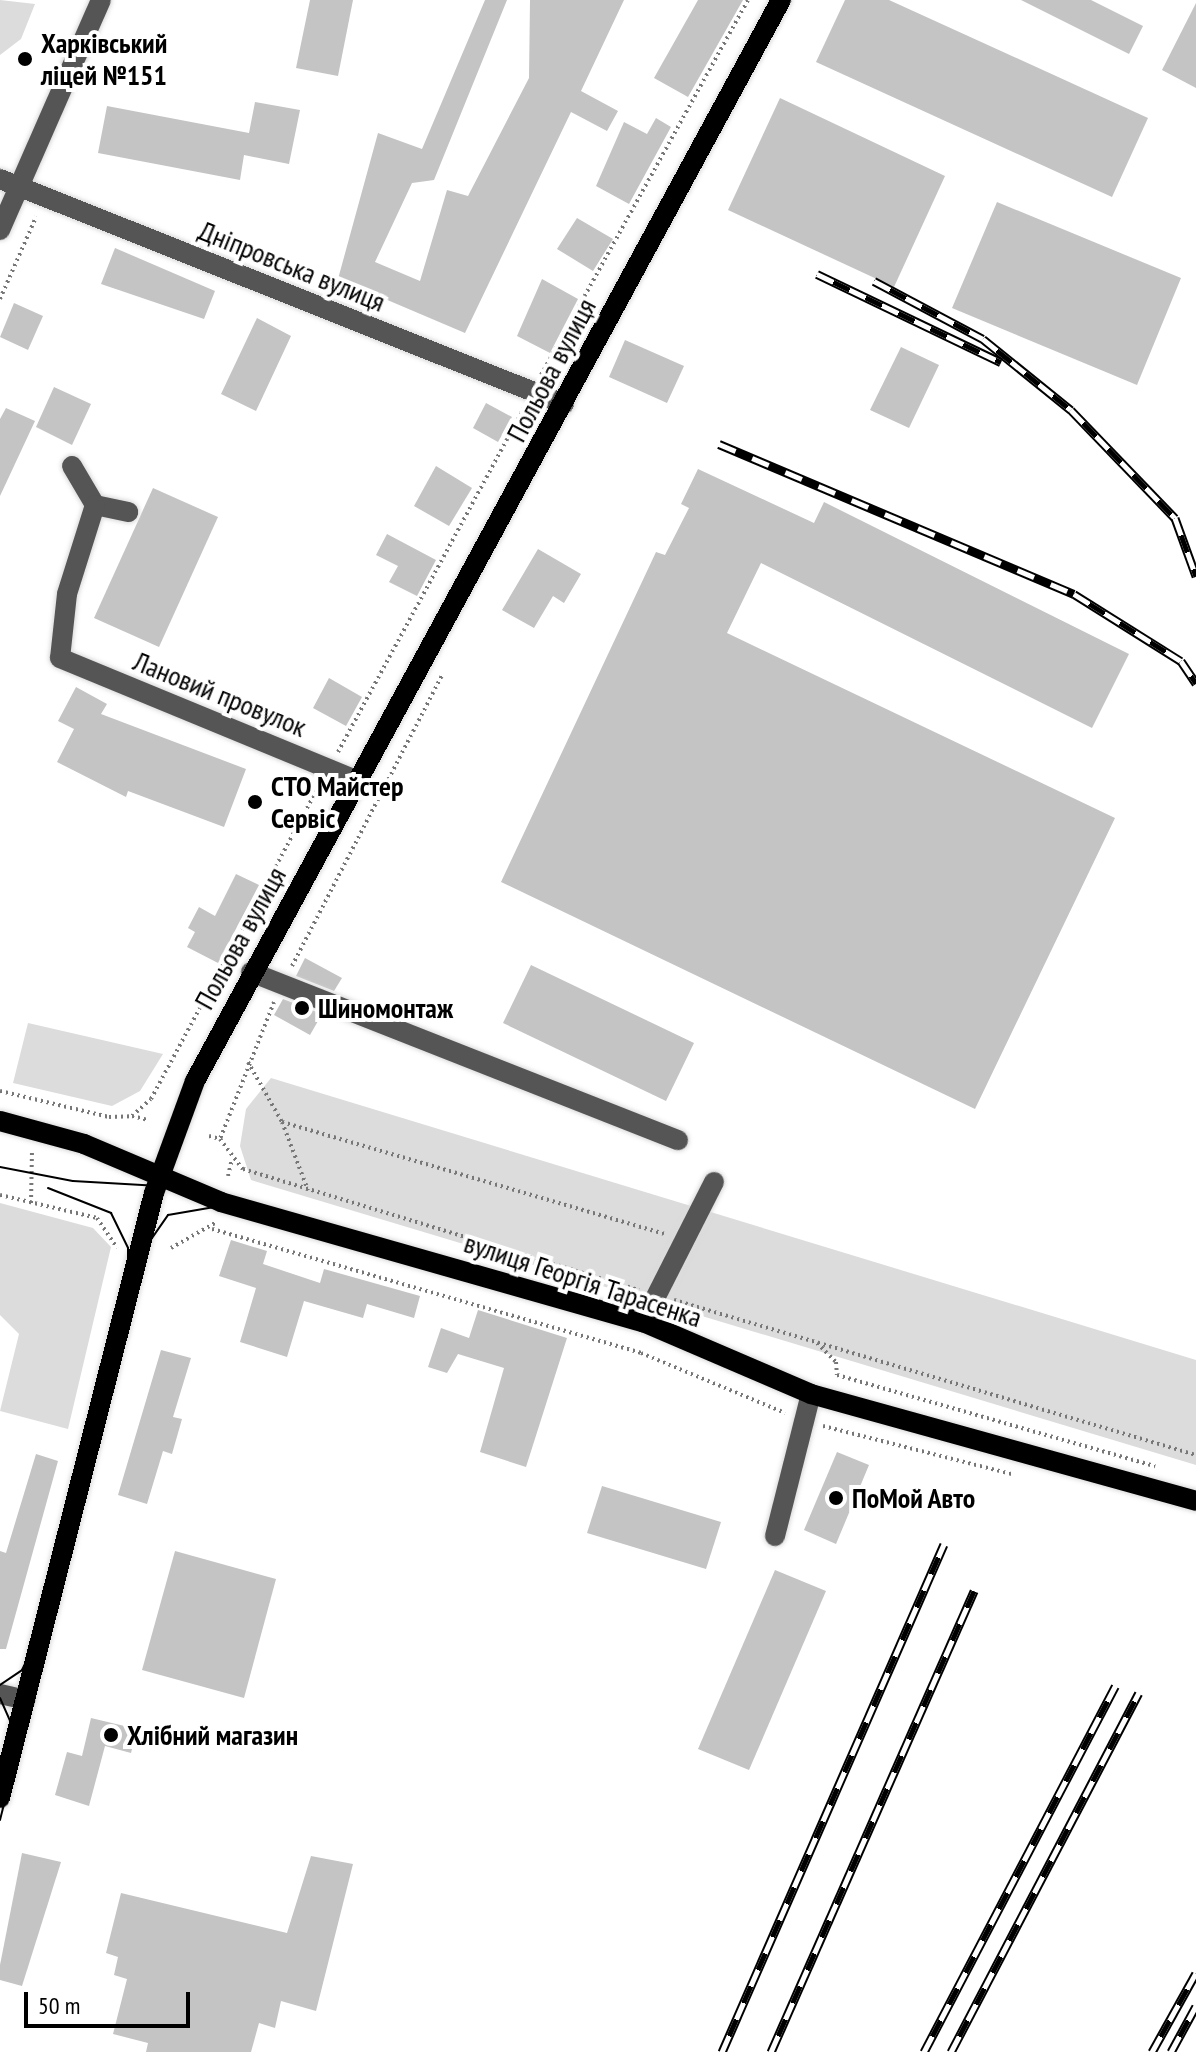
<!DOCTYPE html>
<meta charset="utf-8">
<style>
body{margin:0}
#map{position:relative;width:1196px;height:2052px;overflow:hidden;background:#fff;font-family:"PT Sans Narrow",sans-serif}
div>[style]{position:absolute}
.green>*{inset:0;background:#dcdcdc}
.building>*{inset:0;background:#c4c4c4}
.path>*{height:4px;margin-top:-2px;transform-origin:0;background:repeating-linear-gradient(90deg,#777 0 2px,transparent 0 6px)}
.roads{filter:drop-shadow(0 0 2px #dbdbdb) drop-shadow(0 0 2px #dbdbdb)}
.minor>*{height:20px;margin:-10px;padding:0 10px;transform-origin:10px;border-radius:10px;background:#555}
.major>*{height:20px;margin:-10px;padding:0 10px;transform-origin:10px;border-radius:10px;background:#000}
.tram>*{height:2px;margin:-1px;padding:0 1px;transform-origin:1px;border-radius:1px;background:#000}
.rail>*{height:9px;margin-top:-4.5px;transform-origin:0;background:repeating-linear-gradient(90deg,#fff 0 18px,#000 0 36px);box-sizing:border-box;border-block:2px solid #000}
.dots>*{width:22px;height:22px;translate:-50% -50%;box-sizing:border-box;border:4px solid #fff;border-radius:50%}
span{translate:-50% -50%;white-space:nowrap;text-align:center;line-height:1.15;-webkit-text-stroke:8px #fff;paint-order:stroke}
.poi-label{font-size:28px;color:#000;font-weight:700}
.left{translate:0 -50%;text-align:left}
.street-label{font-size:28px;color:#000}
.scale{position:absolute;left:24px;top:1992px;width:166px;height:36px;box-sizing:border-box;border:4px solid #000;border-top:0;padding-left:10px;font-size:24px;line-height:28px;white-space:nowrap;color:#000;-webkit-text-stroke:6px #fff;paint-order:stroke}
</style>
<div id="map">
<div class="green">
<div style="clip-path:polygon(0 0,35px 4px,21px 39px,0 55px)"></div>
<div style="clip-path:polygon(28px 1023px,163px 1054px,140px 1091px,112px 1106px,13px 1083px)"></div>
<div style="clip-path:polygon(271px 1078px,1196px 1360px,1196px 1465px,251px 1180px,240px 1146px,246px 1109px)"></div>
<div style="clip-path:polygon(0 1203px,93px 1228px,111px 1247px,68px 1429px,0 1411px,19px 1334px,0 1315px)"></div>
</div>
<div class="building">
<div style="clip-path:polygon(310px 0,353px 0,338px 76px,296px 68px)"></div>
<div style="clip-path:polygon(485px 0,507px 0,434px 180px,412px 183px,375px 262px,420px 281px,447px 190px,468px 196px,529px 78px,530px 0,624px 0,581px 91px,618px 111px,607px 131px,571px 112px,465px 333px,338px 279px,378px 133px,422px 149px)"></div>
<div style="clip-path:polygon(698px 0,743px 0,688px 97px,654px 78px)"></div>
<div style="clip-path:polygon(845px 0,889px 0,1148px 118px,1112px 197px,816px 62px)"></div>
<div style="clip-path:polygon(1021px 0,1091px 0,1143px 26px,1129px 54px)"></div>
<div style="clip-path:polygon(1196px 3px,1196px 88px,1162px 70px)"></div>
<div style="clip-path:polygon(780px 98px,945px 176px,894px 287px,728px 210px)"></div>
<div style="clip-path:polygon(255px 102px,300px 110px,289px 164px,244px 155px,240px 180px,98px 153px,107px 106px,249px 133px)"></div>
<div style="clip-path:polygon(656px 118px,671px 127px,629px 204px,596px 186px,624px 122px,647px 134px)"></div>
<div style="clip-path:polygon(997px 202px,1181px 278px,1137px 385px,952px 308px)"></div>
<div style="clip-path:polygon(577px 218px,613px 239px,593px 271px,557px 249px)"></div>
<div style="clip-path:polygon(115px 248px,215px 291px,204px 319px,101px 284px)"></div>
<div style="clip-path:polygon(542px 279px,578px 299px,550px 353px,517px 336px)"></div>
<div style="clip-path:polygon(14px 303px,43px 316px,28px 350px,0 337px)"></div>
<div style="clip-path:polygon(257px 318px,291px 336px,256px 411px,221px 394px)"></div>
<div style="clip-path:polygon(625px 340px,684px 366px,667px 403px,609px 377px)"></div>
<div style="clip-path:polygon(901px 347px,939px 365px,909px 428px,870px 410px)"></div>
<div style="clip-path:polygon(54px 387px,91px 404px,72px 445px,36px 427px)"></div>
<div style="clip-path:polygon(486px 403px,512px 417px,498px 442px,473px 428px)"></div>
<div style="clip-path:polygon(6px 408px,35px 421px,0 496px,0 419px)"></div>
<div style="clip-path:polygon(436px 466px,472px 488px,449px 526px,414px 506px)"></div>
<div style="clip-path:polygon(698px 469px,814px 523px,824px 502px,1129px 654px,1092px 728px,761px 563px,727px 633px,1115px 818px,975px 1109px,501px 882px,656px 552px,665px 555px,689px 508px,681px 504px)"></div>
<div style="clip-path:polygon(153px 488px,218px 517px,159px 647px,94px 618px)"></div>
<div style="clip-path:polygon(387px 534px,436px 560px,417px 596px,389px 582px,398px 566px,376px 555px)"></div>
<div style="clip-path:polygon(538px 549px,581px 574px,564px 603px,553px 596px,534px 628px,502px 610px)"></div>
<div style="clip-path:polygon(329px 678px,362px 697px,346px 726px,313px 708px)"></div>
<div style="clip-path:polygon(76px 687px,107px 704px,101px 714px,246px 769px,224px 827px,128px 791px,126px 797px,57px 762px,74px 729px,58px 721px)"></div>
<div style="clip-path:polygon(236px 874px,259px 885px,218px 963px,187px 947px,195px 932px,188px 928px,199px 907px,215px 916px)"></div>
<div style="clip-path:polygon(305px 958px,342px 978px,334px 991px,296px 976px)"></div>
<div style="clip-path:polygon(531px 965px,694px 1043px,666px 1101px,503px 1023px)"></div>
<div style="clip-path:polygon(283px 999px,322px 1014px,310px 1035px,274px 1015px)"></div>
<div style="clip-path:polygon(231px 1240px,267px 1251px,263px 1264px,320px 1283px,324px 1269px,420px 1296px,414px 1318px,367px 1304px,363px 1318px,304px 1301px,287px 1357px,240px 1342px,256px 1288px,219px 1276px)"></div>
<div style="clip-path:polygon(478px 1310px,567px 1338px,526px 1467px,480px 1452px,504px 1368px,458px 1354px,447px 1373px,428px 1367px,441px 1328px,469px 1338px)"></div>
<div style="clip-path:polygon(161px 1350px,191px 1358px,173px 1417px,182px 1419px,172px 1454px,163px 1451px,147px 1504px,118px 1495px)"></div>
<div style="clip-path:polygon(837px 1452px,869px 1465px,836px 1544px,804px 1530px)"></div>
<div style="clip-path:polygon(36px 1454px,58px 1461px,6px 1649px,0 1649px,0 1551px,6px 1553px)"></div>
<div style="clip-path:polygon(602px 1486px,721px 1522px,706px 1569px,587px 1533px)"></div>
<div style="clip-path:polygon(175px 1551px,276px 1579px,244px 1698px,142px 1670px)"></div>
<div style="clip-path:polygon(775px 1570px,826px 1591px,749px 1770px,698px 1749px)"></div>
<div style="clip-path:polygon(91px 1718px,137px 1729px,131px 1753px,105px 1746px,89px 1806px,55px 1795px,67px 1752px,82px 1756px)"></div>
<div style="clip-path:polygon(22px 1853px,61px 1862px,22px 1986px,0 1980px,0 1965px)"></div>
<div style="clip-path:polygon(311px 1856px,353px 1864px,316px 2011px,281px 2001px,275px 2028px,259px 2023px,251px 2052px,146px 2052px,148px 2043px,113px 2034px,127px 1979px,114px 1975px,118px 1957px,106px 1953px,121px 1893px,287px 1933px)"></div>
</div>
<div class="path">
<div style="left:0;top:299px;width:90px;rotate:-66.3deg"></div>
<div style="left:541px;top:375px;width:428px;rotate:-61.1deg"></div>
<div style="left:338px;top:752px;width:391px;rotate:-61.6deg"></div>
<div style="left:292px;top:966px;width:327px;rotate:-62.7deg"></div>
<div style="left:274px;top:1002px;width:147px;rotate:111.5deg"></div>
<div style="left:220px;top:1139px;width:38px;rotate:53deg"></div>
<div style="left:243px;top:1169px;width:414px;rotate:17deg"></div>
<div style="left:248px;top:1062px;width:69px;rotate:60.5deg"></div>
<div style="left:282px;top:1122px;width:73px;rotate:69.1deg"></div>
<div style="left:0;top:1091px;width:112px;rotate:13.4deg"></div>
<div style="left:109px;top:1117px;width:23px;rotate:-2deg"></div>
<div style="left:132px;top:1116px;width:25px;rotate:-42deg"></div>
<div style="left:151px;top:1099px;width:353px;rotate:-61.8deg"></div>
<div style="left:132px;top:1116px;width:16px;rotate:14deg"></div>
<div style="left:282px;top:1122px;width:398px;rotate:16.3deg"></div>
<div style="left:209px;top:1136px;width:11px;rotate:15deg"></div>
<div style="left:228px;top:1176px;width:17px;rotate:-77deg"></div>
<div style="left:0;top:1195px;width:100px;rotate:13.3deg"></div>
<div style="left:97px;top:1218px;width:36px;rotate:56deg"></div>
<div style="left:31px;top:1203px;width:51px;rotate:-88.9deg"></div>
<div style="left:212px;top:1229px;width:447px;rotate:16.1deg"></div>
<div style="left:641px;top:1353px;width:156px;rotate:22.6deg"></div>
<div style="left:171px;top:1248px;width:51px;rotate:-29.6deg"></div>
<div style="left:674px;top:1300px;width:545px;rotate:16.54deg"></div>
<div style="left:817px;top:1343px;width:27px;rotate:45deg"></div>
<div style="left:836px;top:1362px;width:13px;rotate:86deg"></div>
<div style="left:837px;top:1375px;width:331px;rotate:16deg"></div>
<div style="left:823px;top:1426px;width:195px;rotate:14.3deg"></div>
</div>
<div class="roads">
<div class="minor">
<div style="left:0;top:179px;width:607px;rotate:21.75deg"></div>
<div style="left:0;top:230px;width:251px;rotate:-66.3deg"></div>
<div style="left:72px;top:466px;width:45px;rotate:59.5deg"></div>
<div style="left:95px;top:505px;width:34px;rotate:12deg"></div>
<div style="left:95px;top:505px;width:93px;rotate:107.5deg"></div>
<div style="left:67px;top:594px;width:64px;rotate:96.2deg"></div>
<div style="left:60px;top:658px;width:323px;rotate:22.4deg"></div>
<div style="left:251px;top:972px;width:459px;rotate:21.5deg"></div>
<div style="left:643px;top:1322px;width:157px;rotate:-63.1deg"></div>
<div style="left:775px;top:1536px;width:146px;rotate:-75.8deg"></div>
<div style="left:0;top:1694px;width:26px;rotate:13deg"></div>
</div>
<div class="major">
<div style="left:0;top:1121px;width:87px;rotate:15.3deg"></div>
<div style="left:84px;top:1144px;width:149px;rotate:22.9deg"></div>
<div style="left:221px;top:1202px;width:439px;rotate:15.9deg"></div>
<div style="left:643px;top:1322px;width:183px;rotate:23.2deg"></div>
<div style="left:811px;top:1394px;width:400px;rotate:15.5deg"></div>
<div style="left:0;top:1798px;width:624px;rotate:-75.72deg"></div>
<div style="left:154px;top:1193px;width:119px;rotate:-69.9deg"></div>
<div style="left:195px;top:1081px;width:1230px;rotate:-61.54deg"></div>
</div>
</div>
<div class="tram">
<div style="left:0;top:1167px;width:74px;rotate:10.9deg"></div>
<div style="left:73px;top:1181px;width:104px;rotate:3.3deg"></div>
<div style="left:177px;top:1187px;width:143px;rotate:14.6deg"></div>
<div style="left:315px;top:1223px;width:342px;rotate:16.1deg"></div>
<div style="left:644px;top:1318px;width:184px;rotate:23.1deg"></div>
<div style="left:813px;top:1390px;width:398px;rotate:15.6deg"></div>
<div style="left:48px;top:1188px;width:68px;rotate:21.6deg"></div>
<div style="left:111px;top:1213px;width:39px;rotate:64deg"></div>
<div style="left:128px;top:1248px;width:28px;rotate:90deg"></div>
<div style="left:0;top:1685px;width:27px;rotate:-34deg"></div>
<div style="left:22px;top:1670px;width:28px;rotate:-64deg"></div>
<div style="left:0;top:1698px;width:45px;rotate:66.3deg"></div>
<div style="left:0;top:1820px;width:587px;rotate:-75.89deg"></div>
<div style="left:143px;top:1251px;width:44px;rotate:-55.2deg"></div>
<div style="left:168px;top:1215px;width:53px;rotate:-9.8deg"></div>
</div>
<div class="rail">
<div style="left:817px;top:274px;width:204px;rotate:25.6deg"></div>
<div style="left:874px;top:281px;width:123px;rotate:28deg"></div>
<div style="left:983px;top:339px;width:113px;rotate:38.9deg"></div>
<div style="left:1071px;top:410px;width:150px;rotate:46.1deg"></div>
<div style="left:1175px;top:518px;width:62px;rotate:70.1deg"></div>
<div style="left:719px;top:444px;width:385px;rotate:22.9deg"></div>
<div style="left:1074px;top:594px;width:126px;rotate:32.1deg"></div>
<div style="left:1181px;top:661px;width:27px;rotate:56deg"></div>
<div style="left:722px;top:2052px;width:554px;rotate:-66.39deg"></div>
<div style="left:771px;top:2052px;width:504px;rotate:-66.23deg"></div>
<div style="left:924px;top:2052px;width:413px;rotate:-62.4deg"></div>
<div style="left:951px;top:2052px;width:405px;rotate:-62.4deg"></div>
<div style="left:1152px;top:2052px;width:90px;rotate:-60.9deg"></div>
<div style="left:1171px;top:2052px;width:52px;rotate:-61.5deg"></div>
</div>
<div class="dots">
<div style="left:25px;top:59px;background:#000"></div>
<div style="left:255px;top:802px;background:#000"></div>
<div style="left:302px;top:1008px;background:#000"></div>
<div style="left:836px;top:1498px;background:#000"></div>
<div style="left:111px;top:1735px;background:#000"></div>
</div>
<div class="poi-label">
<span class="left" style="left:41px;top:59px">Харківський<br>ліцей №151</span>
<span class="left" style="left:271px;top:802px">СТО Майстер<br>Сервіс</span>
<span class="left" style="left:318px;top:1008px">Шиномонтаж</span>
<span class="left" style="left:852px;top:1498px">ПоМой Авто</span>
<span class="left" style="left:127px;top:1735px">Хлібний магазин</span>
</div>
<div class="street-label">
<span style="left:292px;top:266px;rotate:22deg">Дніпровська вулиця</span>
<span style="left:551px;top:370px;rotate:-62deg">Польова вулиця</span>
<span style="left:220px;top:694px;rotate:22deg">Лановий провулок</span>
<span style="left:240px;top:938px;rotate:-61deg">Польова вулиця</span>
<span style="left:583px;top:1280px;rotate:18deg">вулиця Георгія Тарасенка</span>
</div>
<div class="scale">50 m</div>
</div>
